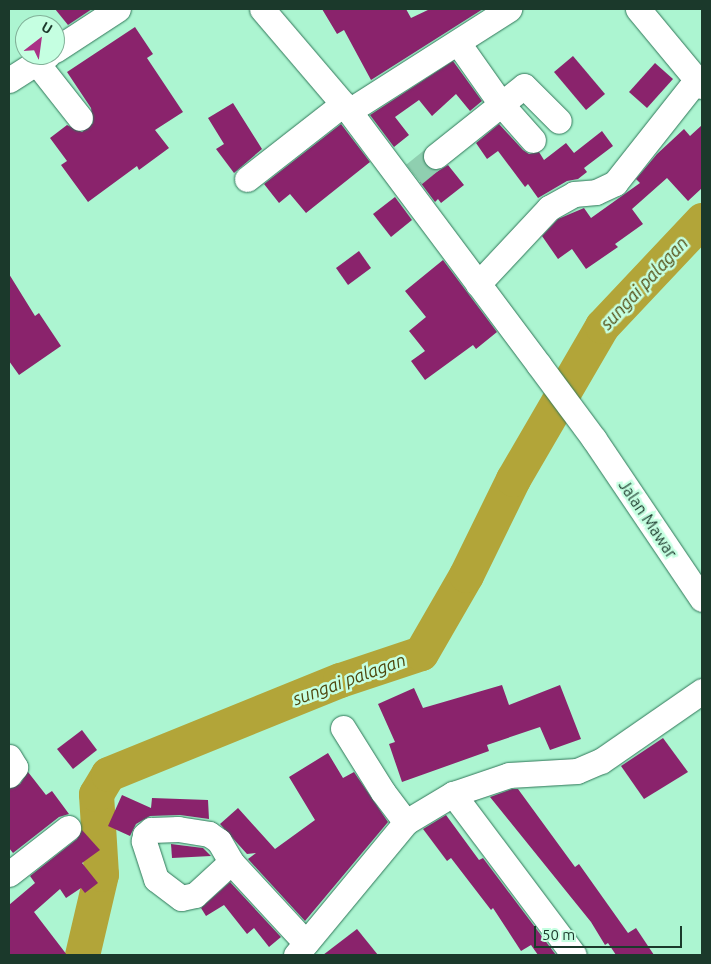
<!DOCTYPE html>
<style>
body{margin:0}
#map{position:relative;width:711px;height:964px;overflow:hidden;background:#acf5d1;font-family:Ubuntu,sans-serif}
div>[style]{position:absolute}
.river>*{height:35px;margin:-17.5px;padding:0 17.5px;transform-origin:17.5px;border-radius:17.5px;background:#b2a539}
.building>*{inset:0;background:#8a236c}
.minor-tunnel>*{height:25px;margin-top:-12.5px;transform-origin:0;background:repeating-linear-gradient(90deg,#8fcfb0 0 25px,transparent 0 37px)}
.roads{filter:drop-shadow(0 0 1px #2f7658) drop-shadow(0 0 1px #2f7658)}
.minor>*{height:25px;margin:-12.5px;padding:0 12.5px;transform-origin:12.5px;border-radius:12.5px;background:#fff}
span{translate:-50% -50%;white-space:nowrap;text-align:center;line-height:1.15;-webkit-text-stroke:5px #c5ffe1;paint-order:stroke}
.street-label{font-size:16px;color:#1b392b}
.water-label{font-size:18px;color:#4f480e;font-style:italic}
.frame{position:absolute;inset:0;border:10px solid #1b392b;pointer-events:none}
.north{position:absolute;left:15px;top:15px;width:50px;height:50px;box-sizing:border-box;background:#c5ffe1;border:1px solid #81b098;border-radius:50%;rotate:30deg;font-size:14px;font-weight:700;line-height:20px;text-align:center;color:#1b392b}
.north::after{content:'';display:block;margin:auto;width:18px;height:22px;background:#aa3186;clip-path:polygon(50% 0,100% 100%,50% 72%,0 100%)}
.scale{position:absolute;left:534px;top:926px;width:148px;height:22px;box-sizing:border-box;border:2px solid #1b392b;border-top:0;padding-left:6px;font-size:15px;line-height:18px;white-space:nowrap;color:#1b392b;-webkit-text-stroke:4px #c5ffe1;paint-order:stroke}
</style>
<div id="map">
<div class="river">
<div style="left:82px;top:955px;width:83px;rotate:-76.8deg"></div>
<div style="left:101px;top:874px;width:80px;rotate:-93.6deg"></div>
<div style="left:96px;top:794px;width:23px;rotate:-59deg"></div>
<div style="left:108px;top:774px;width:250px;rotate:-22.1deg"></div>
<div style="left:340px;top:680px;width:85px;rotate:-18.4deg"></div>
<div style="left:421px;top:653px;width:90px;rotate:-60deg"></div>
<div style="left:466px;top:575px;width:107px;rotate:-63.9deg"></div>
<div style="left:513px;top:479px;width:177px;rotate:-59.8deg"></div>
<div style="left:602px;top:326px;width:146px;rotate:-46.7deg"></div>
</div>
<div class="building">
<div style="clip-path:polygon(55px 9px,92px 9px,68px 25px)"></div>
<div style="clip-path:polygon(322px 9px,406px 9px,411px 18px,430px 9px,483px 9px,371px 80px,344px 30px,337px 34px)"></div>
<div style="clip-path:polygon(135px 27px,153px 54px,147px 58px,183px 112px,155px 130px,169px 148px,139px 170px,137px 166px,88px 202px,61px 165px,67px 161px,50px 138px,67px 125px,82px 132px,93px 123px,91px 108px,67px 72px)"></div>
<div style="clip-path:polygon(573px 56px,605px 94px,586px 110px,554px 72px)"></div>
<div style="clip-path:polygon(453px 61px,482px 101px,470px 111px,456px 94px,432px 116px,419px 100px,395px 117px,409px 135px,394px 147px,370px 115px)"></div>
<div style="clip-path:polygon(655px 63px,673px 79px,647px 108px,629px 92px)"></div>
<div style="clip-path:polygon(233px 103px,262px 149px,234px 173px,216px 149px,224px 144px,208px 118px)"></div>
<div style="clip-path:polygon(341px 124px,370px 162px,306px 213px,290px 194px,279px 203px,264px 184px)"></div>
<div style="clip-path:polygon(499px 124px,523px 150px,529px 154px,539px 152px,544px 160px,566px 143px,574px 153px,602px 131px,613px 146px,584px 168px,587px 172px,578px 179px,567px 181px,538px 198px,528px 184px,525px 187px,498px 151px,487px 159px,476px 143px)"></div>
<div style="clip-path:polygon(702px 125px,702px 188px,688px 201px,667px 178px,632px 209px,643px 224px,615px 244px,618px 247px,586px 269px,572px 249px,558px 259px,542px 236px,558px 219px,584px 208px,591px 218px,640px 183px,636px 179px,657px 154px,684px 129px,690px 136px)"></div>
<div style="clip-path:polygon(448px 165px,464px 185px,441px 203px,438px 199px,435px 202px,420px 182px)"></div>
<div style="clip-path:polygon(395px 197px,412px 220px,391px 237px,373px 214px)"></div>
<div style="clip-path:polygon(359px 251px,371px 268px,348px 285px,336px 268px)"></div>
<div style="clip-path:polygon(443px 260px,497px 332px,476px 349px,473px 345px,425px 380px,411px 361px,425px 351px,409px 331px,426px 317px,405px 291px)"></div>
<div style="clip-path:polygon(9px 274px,35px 316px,39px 313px,61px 346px,19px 375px,9px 361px)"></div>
<div style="clip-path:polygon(502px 685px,509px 705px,560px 685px,581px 739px,550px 750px,540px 727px,487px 745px,489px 751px,402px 782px,389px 744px,395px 742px,378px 704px,414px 688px,423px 708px)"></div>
<div style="clip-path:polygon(82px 730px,97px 750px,73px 769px,57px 749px)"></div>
<div style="clip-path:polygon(663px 738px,688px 772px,644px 799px,621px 766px)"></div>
<div style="clip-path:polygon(328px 753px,343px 778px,354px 772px,388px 822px,305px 921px,248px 859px,256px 853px,247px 854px,220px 824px,238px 808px,275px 849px,315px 820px,289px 777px)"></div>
<div style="clip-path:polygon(28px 772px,46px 795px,52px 791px,69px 814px,59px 817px,13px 853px,9px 848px,9px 789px,20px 784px)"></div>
<div style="clip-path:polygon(512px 789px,518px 789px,575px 867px,579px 864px,628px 933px,636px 928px,654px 955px,616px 955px,608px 943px,605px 945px,591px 922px,490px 797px)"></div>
<div style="clip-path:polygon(122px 795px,151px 808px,152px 798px,208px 800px,209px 819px,180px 815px,150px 816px,136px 824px,130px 836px,108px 826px)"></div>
<div style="clip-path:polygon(446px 815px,479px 860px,483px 858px,556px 955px,538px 955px,531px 945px,521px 951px,493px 908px,491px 910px,451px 858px,447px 861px,423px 829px)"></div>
<div style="clip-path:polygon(82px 830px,100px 850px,82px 863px,98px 883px,85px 893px,81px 888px,66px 898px,60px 889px,34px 912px,67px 955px,9px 955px,9px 905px,35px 883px,30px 876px,77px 839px)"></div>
<div style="clip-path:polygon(171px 844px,203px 848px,211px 856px,172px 858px)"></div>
<div style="clip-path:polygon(230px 882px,281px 937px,269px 947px,254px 928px,247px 934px,224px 905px,206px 916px,201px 908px)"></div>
<div style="clip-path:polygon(357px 929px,378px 955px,323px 955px)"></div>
</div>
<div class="minor-tunnel">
<div style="left:414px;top:174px;width:28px;rotate:-39deg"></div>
</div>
<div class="roads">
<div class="minor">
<div style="left:262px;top:9px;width:134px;rotate:49.5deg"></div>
<div style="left:349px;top:111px;width:317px;rotate:53.2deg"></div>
<div style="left:539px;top:365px;width:92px;rotate:53.4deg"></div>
<div style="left:594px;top:439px;width:193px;rotate:56deg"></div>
<div style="left:638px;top:9px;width:100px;rotate:50.3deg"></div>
<div style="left:458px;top:43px;width:75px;rotate:54.8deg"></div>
<div style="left:501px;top:104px;width:48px;rotate:48.4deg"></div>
<div style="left:55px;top:50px;width:75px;rotate:-33.1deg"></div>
<div style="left:36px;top:62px;width:71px;rotate:51.8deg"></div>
<div style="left:9px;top:80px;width:46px;rotate:-32.7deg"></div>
<div style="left:349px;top:111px;width:190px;rotate:-32.5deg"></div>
<div style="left:436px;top:156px;width:112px;rotate:-38.5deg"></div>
<div style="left:524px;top:86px;width:49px;rotate:45deg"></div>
<div style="left:247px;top:179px;width:122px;rotate:-38deg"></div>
<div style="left:478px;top:284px;width:104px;rotate:-46.9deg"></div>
<div style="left:549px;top:208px;width:29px;rotate:-29deg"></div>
<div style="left:574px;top:194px;width:22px;rotate:-5deg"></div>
<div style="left:596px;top:192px;width:21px;rotate:-25deg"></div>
<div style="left:615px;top:183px;width:132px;rotate:-51.7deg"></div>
<div style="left:343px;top:728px;width:75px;rotate:58deg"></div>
<div style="left:383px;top:792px;width:38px;rotate:53deg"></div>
<div style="left:9px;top:757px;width:12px;rotate:59deg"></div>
<div style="left:15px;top:767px;width:10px;rotate:127deg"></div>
<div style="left:453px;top:794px;width:201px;rotate:53.1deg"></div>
<div style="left:231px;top:862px;width:49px;rotate:137.5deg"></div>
<div style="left:195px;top:895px;width:14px;rotate:168deg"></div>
<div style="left:181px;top:898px;width:31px;rotate:-143deg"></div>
<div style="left:156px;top:879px;width:40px;rotate:-108deg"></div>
<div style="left:144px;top:841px;width:6px;rotate:-81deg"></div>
<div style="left:145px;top:835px;width:8px;rotate:-40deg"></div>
<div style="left:151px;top:830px;width:27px;rotate:-2deg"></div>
<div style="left:178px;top:829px;width:31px;rotate:9deg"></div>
<div style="left:209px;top:834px;width:12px;rotate:35deg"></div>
<div style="left:219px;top:841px;width:24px;rotate:60deg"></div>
<div style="left:231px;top:862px;width:110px;rotate:47.2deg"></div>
<div style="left:9px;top:874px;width:75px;rotate:-37.9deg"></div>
<div style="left:296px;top:955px;width:173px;rotate:-50.4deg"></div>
<div style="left:406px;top:822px;width:55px;rotate:-30.8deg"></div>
<div style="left:453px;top:794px;width:59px;rotate:-18.7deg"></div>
<div style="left:509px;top:775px;width:68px;rotate:-3.4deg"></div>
<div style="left:577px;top:771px;width:26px;rotate:-23deg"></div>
<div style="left:601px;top:761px;width:123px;rotate:-34.7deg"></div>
</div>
</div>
<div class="street-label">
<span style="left:648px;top:519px;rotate:56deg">Jalan Mawar</span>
</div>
<div class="water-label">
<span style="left:644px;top:283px;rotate:-47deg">sungai palagan</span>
<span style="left:349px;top:679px;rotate:-20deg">sungai palagan</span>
</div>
<div class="frame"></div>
<div class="north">U</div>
<div class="scale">50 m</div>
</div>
